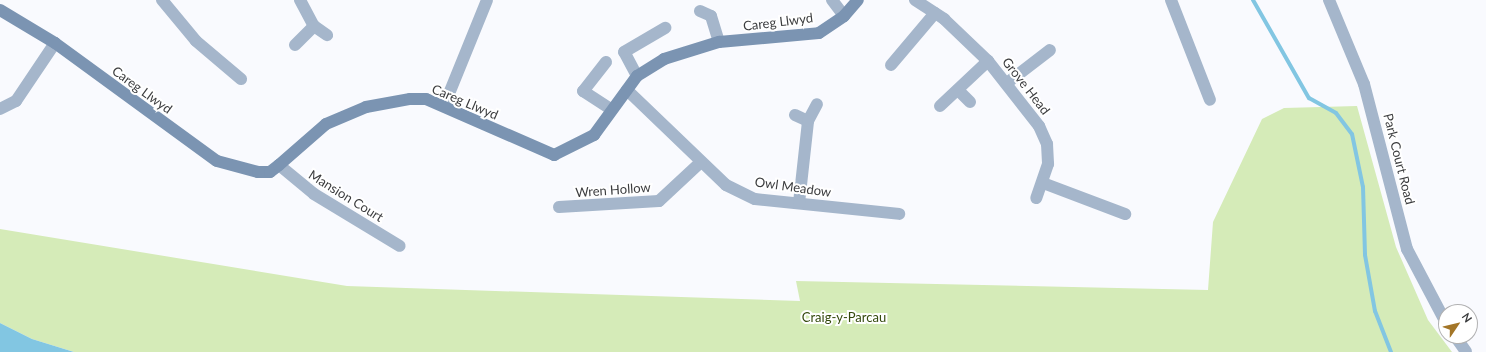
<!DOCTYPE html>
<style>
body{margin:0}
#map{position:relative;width:1486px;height:352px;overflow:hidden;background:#f9fafe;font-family:Lato,sans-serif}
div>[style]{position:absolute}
.green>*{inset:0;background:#d5ebb8}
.water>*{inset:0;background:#82c6e2}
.stream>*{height:4px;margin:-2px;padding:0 2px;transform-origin:2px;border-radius:2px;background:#82c6e2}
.street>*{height:12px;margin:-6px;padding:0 6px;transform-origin:6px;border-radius:6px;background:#a5b6cb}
.secondary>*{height:12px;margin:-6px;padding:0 6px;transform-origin:6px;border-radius:6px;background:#7b94b2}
span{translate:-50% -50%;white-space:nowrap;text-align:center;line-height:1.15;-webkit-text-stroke:4px #fff;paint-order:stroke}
.street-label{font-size:13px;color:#3b3c3e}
.park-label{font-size:13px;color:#34490d}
.north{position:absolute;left:1438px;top:304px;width:40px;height:40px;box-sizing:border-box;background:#fff;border:1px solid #b1b1b2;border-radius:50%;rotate:55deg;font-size:11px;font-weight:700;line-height:16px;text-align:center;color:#3b3c3e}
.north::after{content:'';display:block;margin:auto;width:14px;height:18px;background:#a37628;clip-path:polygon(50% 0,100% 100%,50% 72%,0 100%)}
</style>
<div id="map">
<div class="green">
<div style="clip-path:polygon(1357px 106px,1396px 247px,1428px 320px,1452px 352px,74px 352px,32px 339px,0 323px,0 229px,347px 286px,800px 301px,796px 281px,1208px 290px,1213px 222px,1262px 119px,1284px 108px)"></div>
</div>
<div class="water">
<div style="clip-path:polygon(0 323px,32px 339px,74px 352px,0 352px)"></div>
</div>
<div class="stream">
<div style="left:1253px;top:0;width:113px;rotate:60.3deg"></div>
<div style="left:1309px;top:98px;width:31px;rotate:29deg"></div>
<div style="left:1336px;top:113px;width:26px;rotate:53deg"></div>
<div style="left:1352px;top:134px;width:54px;rotate:78.3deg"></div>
<div style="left:1363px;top:187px;width:68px;rotate:88.3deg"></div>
<div style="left:1365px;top:255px;width:57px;rotate:79.9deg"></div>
<div style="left:1375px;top:311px;width:44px;rotate:68.7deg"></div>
</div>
<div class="street">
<div style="left:162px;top:0;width:53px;rotate:50.3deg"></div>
<div style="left:196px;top:41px;width:59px;rotate:40.2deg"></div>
<div style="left:300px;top:0;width:30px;rotate:62deg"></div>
<div style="left:314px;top:26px;width:16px;rotate:35deg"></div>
<div style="left:832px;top:0;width:20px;rotate:53deg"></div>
<div style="left:915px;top:0;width:35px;rotate:33deg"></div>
<div style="left:944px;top:19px;width:61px;rotate:43.7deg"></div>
<div style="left:988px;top:61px;width:83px;rotate:51.9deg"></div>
<div style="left:1039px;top:126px;width:20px;rotate:66deg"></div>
<div style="left:1047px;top:144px;width:20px;rotate:87deg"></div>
<div style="left:1048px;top:164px;width:36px;rotate:109deg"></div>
<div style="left:1171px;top:0;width:107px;rotate:68.7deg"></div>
<div style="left:1329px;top:0;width:91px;rotate:67.4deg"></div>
<div style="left:1364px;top:84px;width:171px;rotate:75.4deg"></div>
<div style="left:1407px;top:249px;width:84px;rotate:62.2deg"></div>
<div style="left:700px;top:11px;width:12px;rotate:24deg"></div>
<div style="left:711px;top:16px;width:27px;rotate:73deg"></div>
<div style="left:295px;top:45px;width:27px;rotate:-45deg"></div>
<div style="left:606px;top:62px;width:37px;rotate:128deg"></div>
<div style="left:583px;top:91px;width:33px;rotate:33deg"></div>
<div style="left:891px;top:65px;width:68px;rotate:-49.8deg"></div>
<div style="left:637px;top:76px;width:27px;rotate:-118deg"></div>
<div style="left:624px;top:52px;width:48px;rotate:-30.3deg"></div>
<div style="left:1007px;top:83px;width:54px;rotate:-37.5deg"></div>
<div style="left:627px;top:90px;width:137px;rotate:43.8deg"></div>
<div style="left:726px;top:185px;width:32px;rotate:26deg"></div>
<div style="left:755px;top:199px;width:145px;rotate:5.9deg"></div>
<div style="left:958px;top:90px;width:17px;rotate:45deg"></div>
<div style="left:444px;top:106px;width:114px;rotate:-67.9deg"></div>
<div style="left:940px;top:106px;width:66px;rotate:-43.2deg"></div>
<div style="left:0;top:109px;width:18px;rotate:-27deg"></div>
<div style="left:16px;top:101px;width:70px;rotate:-56.1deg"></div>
<div style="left:795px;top:115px;width:14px;rotate:25deg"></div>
<div style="left:279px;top:165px;width:45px;rotate:39.6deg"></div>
<div style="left:314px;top:194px;width:100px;rotate:31.2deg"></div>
<div style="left:1043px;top:183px;width:88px;rotate:20.7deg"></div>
<div style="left:799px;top:203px;width:82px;rotate:-83.7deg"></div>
<div style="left:808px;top:121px;width:19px;rotate:-62deg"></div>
<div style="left:559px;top:207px;width:100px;rotate:-3.4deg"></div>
<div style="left:659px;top:201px;width:57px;rotate:-42.9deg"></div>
<div style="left:1455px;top:336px;width:19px;rotate:55deg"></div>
</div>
<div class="secondary">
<div style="left:0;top:10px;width:64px;rotate:31deg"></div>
<div style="left:55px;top:43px;width:200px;rotate:36.1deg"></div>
<div style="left:217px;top:161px;width:42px;rotate:15deg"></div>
<div style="left:258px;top:172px;width:12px"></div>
<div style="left:270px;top:172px;width:11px;rotate:-38deg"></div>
<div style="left:279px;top:165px;width:62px;rotate:-41.1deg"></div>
<div style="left:326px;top:124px;width:43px;rotate:-23deg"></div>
<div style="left:366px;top:107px;width:45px;rotate:-10.3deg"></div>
<div style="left:410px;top:99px;width:16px"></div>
<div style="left:426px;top:99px;width:140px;rotate:23.6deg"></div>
<div style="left:554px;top:155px;width:45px;rotate:-26.6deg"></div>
<div style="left:594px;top:135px;width:73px;rotate:-53.9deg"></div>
<div style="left:637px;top:76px;width:32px;rotate:-32deg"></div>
<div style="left:664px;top:59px;width:58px;rotate:-17.2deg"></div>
<div style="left:719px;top:42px;width:100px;rotate:-5.1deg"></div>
<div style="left:819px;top:33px;width:30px;rotate:-34deg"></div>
<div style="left:844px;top:16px;width:21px;rotate:-49deg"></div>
</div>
<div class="street-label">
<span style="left:778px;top:22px;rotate:-7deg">Careg Llwyd</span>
<span style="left:1026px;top:86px;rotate:52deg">Grove Head</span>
<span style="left:142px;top:90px;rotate:36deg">Careg Llwyd</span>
<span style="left:465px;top:102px;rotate:23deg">Careg Llwyd</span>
<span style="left:1399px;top:159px;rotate:76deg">Park Court Road</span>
<span style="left:793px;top:187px;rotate:8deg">Owl Meadow</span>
<span style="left:613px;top:190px;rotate:-4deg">Wren Hollow</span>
<span style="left:346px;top:196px;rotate:32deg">Mansion Court</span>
</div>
<div class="park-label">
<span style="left:844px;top:317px">Craig-y-Parcau</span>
</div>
<div class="north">N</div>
</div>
